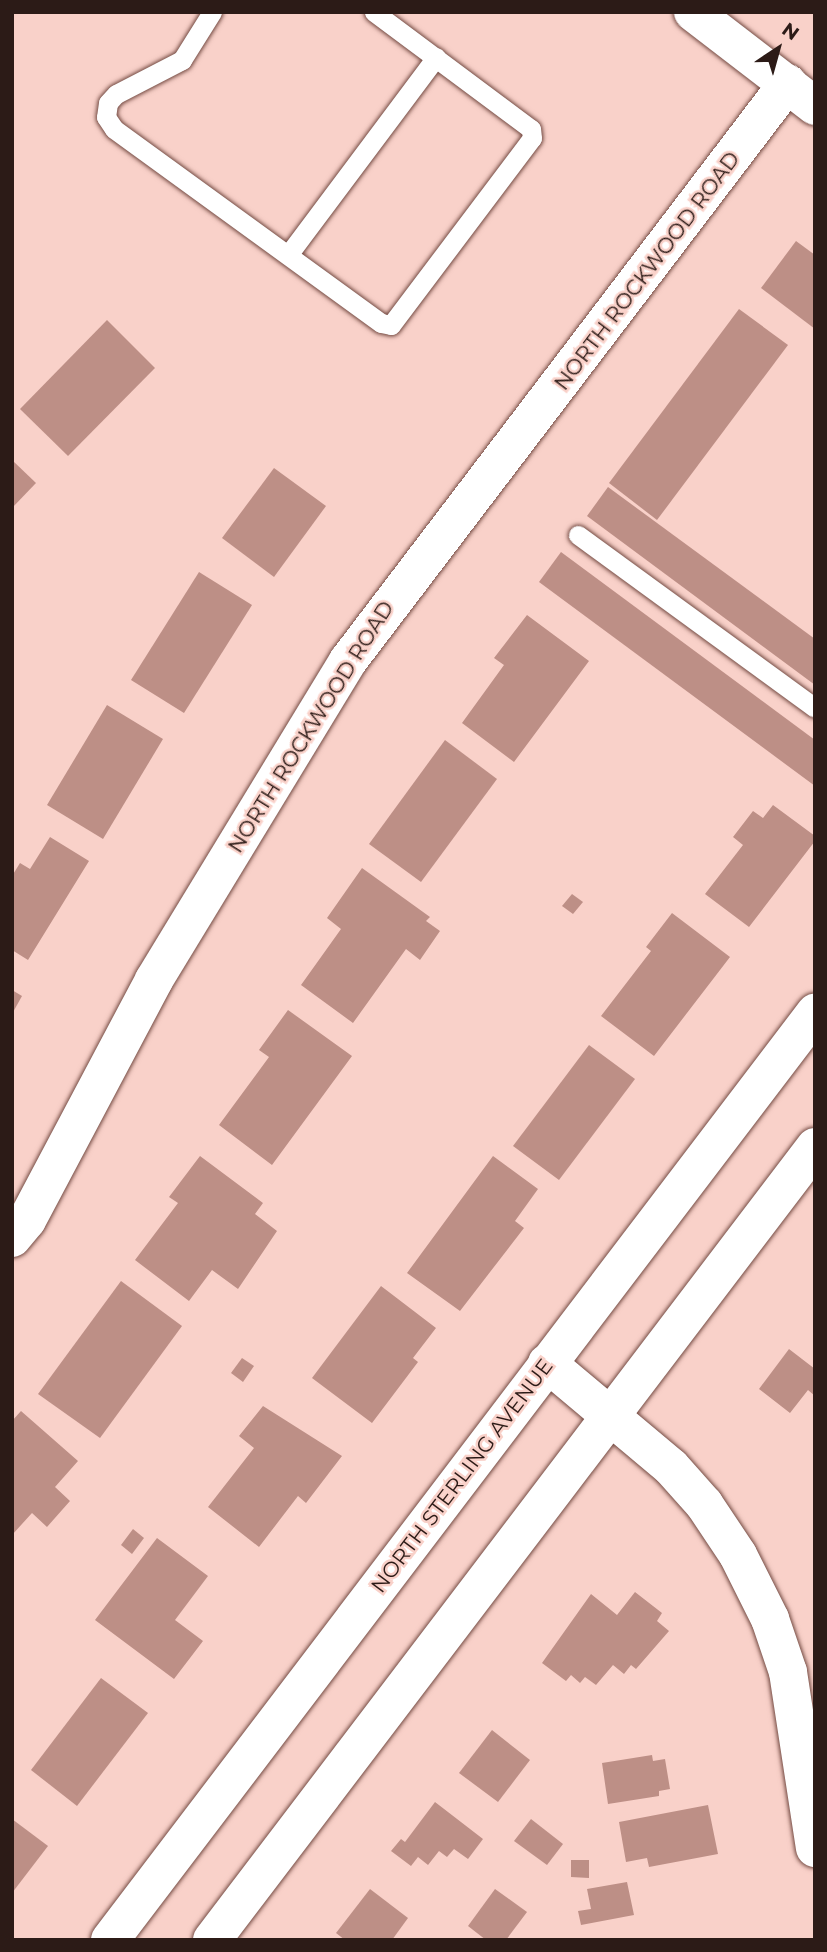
<!DOCTYPE html>
<style>
body{margin:0}
#map{position:relative;width:827px;height:1952px;overflow:hidden;background:#f9d1c9;font-family:Montserrat,sans-serif}
div>[style]{position:absolute}
.building>*{inset:0;background:#bd8f86}
.roads{filter:drop-shadow(0 0 2px #744b43) drop-shadow(0 0 2px #744b43)}
.lane>*{height:19px;margin:-9.5px;padding:0 9.5px;transform-origin:9.5px;border-radius:9.5px;background:#fff}
.street>*{height:38px;margin:-19px;padding:0 19px;transform-origin:19px;border-radius:19px;background:#fff}
.secondary>*{height:38px;margin:-19px;padding:0 19px;transform-origin:19px;border-radius:19px;background:#fff}
span{translate:-50% -50%;white-space:nowrap;text-align:center;line-height:1.15;-webkit-text-stroke:5px #f9d1c9;paint-order:stroke}
.street-label{font-size:21px;color:#2c1b17}
.frame{position:absolute;inset:0;border:14px solid #2c1b17;pointer-events:none}
.north{position:absolute;left:743px;top:14px;width:70px;height:70px;-webkit-text-stroke:5px #f9d1c9;paint-order:stroke;rotate:36deg;font-size:19px;font-weight:700;line-height:28px;text-align:center;color:#2c1b17}
.north::after{content:'';display:block;margin:auto;width:24px;height:32px;background:#2c1b17;clip-path:polygon(50% 0,100% 100%,50% 72%,0 100%)}
</style>
<div id="map">
<div class="building">
<div style="clip-path:polygon(796px 241px,815px 255px,815px 329px,761px 288px)"></div>
<div style="clip-path:polygon(739px 309px,788px 345px,657px 520px,609px 483px)"></div>
<div style="clip-path:polygon(107px 320px,155px 368px,68px 456px,20px 409px)"></div>
<div style="clip-path:polygon(12px 460px,36px 483px,12px 508px)"></div>
<div style="clip-path:polygon(274px 468px,326px 506px,274px 577px,222px 538px)"></div>
<div style="clip-path:polygon(608px 487px,815px 639px,815px 685px,587px 516px)"></div>
<div style="clip-path:polygon(561px 552px,815px 740px,815px 786px,539px 582px)"></div>
<div style="clip-path:polygon(199px 572px,252px 605px,184px 713px,131px 680px)"></div>
<div style="clip-path:polygon(527px 615px,589px 661px,514px 762px,462px 723px,504px 665px,494px 658px)"></div>
<div style="clip-path:polygon(107px 705px,163px 739px,103px 839px,47px 805px)"></div>
<div style="clip-path:polygon(445px 740px,497px 779px,421px 882px,369px 844px)"></div>
<div style="clip-path:polygon(773px 805px,815px 836px,815px 841px,749px 927px,705px 894px,743px 845px,733px 837px,753px 811px,763px 818px)"></div>
<div style="clip-path:polygon(50px 837px,89px 861px,28px 960px,12px 950px,12px 876px,20px 863px,30px 869px)"></div>
<div style="clip-path:polygon(362px 868px,430px 917px,426px 921px,440px 931px,420px 960px,406px 949px,353px 1023px,301px 985px,341px 929px,327px 918px)"></div>
<div style="clip-path:polygon(572px 894px,583px 902px,573px 914px,562px 906px)"></div>
<div style="clip-path:polygon(672px 913px,730px 957px,654px 1056px,601px 1016px,651px 951px,646px 947px)"></div>
<div style="clip-path:polygon(12px 990px,22px 996px,12px 1014px)"></div>
<div style="clip-path:polygon(288px 1010px,352px 1056px,272px 1165px,219px 1125px,269px 1057px,259px 1050px)"></div>
<div style="clip-path:polygon(589px 1045px,635px 1079px,559px 1180px,513px 1146px)"></div>
<div style="clip-path:polygon(200px 1156px,263px 1203px,255px 1214px,277px 1231px,238px 1289px,212px 1270px,189px 1301px,135px 1260px,178px 1203px,169px 1197px)"></div>
<div style="clip-path:polygon(493px 1156px,538px 1189px,515px 1221px,524px 1228px,460px 1311px,407px 1273px)"></div>
<div style="clip-path:polygon(121px 1281px,182px 1326px,100px 1438px,38px 1394px)"></div>
<div style="clip-path:polygon(381px 1286px,436px 1328px,413px 1358px,418px 1362px,372px 1423px,312px 1378px)"></div>
<div style="clip-path:polygon(789px 1349px,815px 1369px,815px 1396px,808px 1390px,790px 1413px,759px 1389px)"></div>
<div style="clip-path:polygon(242px 1358px,254px 1366px,243px 1382px,231px 1373px)"></div>
<div style="clip-path:polygon(263px 1406px,342px 1456px,306px 1503px,298px 1496px,259px 1547px,208px 1507px,254px 1448px,239px 1436px)"></div>
<div style="clip-path:polygon(21px 1411px,78px 1461px,55px 1487px,70px 1501px,47px 1527px,32px 1513px,12px 1535px,12px 1421px)"></div>
<div style="clip-path:polygon(133px 1529px,144px 1538px,132px 1554px,121px 1545px)"></div>
<div style="clip-path:polygon(157px 1538px,208px 1576px,175px 1620px,203px 1641px,174px 1679px,95px 1620px)"></div>
<div style="clip-path:polygon(635px 1592px,662px 1613px,657px 1621px,669px 1631px,636px 1669px,631px 1665px,624px 1674px,613px 1665px,596px 1685px,585px 1677px,580px 1683px,571px 1675px,566px 1681px,542px 1663px,591px 1594px,617px 1615px)"></div>
<div style="clip-path:polygon(101px 1678px,148px 1713px,77px 1806px,31px 1770px)"></div>
<div style="clip-path:polygon(492px 1730px,530px 1760px,498px 1802px,459px 1773px)"></div>
<div style="clip-path:polygon(652px 1755px,653px 1761px,665px 1759px,670px 1789px,659px 1791px,659px 1796px,608px 1804px,602px 1763px)"></div>
<div style="clip-path:polygon(435px 1802px,483px 1839px,468px 1859px,454px 1849px,447px 1857px,439px 1851px,428px 1865px,418px 1857px,411px 1866px,391px 1851px,401px 1839px,405px 1842px)"></div>
<div style="clip-path:polygon(708px 1805px,718px 1854px,649px 1867px,647px 1858px,626px 1862px,619px 1822px)"></div>
<div style="clip-path:polygon(12px 1819px,48px 1846px,12px 1893px)"></div>
<div style="clip-path:polygon(531px 1819px,563px 1844px,547px 1865px,514px 1841px)"></div>
<div style="clip-path:polygon(571px 1860px,589px 1860px,589px 1878px,571px 1877px)"></div>
<div style="clip-path:polygon(627px 1882px,634px 1915px,581px 1925px,578px 1911px,591px 1909px,587px 1889px)"></div>
<div style="clip-path:polygon(370px 1889px,408px 1918px,392px 1940px,345px 1940px,336px 1933px)"></div>
<div style="clip-path:polygon(495px 1889px,527px 1912px,506px 1940px,486px 1940px,468px 1926px)"></div>
</div>
<div class="roads">
<div class="lane">
<div style="left:212px;top:12px;width:57px;rotate:122deg"></div>
<div style="left:182px;top:60px;width:74px;rotate:152.7deg"></div>
<div style="left:116px;top:94px;width:12px;rotate:132deg"></div>
<div style="left:108px;top:103px;width:14px;rotate:98deg"></div>
<div style="left:106px;top:117px;width:14px;rotate:56deg"></div>
<div style="left:114px;top:129px;width:330px;rotate:36deg"></div>
<div style="left:381px;top:323px;width:10px;rotate:11deg"></div>
<div style="left:391px;top:325px;width:234px;rotate:-53deg"></div>
<div style="left:532px;top:138px;width:9px;rotate:-96deg"></div>
<div style="left:531px;top:129px;width:196px;rotate:-143.3deg"></div>
<div style="left:288px;top:255px;width:247px;rotate:-53.2deg"></div>
<div style="left:578px;top:535px;width:293px;rotate:36.1deg"></div>
</div>
<div class="street">
<div style="left:12px;top:1238px;width:23px;rotate:-50deg"></div>
<div style="left:27px;top:1220px;width:272px;rotate:-62.1deg"></div>
<div style="left:154px;top:980px;width:373px;rotate:-58.7deg"></div>
<div style="left:348px;top:661px;width:726px;rotate:-52.72deg"></div>
<div style="left:547px;top:1363px;width:162px;rotate:40deg"></div>
<div style="left:671px;top:1467px;width:50px;rotate:48.3deg"></div>
<div style="left:704px;top:1504px;width:61px;rotate:56.3deg"></div>
<div style="left:738px;top:1555px;width:72px;rotate:63.4deg"></div>
<div style="left:770px;top:1619px;width:56px;rotate:71.2deg"></div>
<div style="left:788px;top:1672px;width:178px;rotate:81.3deg"></div>
</div>
<div class="secondary">
<div style="left:693px;top:12px;width:154px;rotate:37.6deg"></div>
<div style="left:110px;top:1940px;width:1165px;rotate:-52.75deg"></div>
<div style="left:212px;top:1940px;width:996px;rotate:-52.75deg"></div>
</div>
</div>
<div class="street-label">
<span style="left:647px;top:271px;rotate:-53deg">NORTH ROCKWOOD ROAD</span>
<span style="left:311px;top:727px;rotate:-58deg">NORTH ROCKWOOD ROAD</span>
<span style="left:462px;top:1476px;rotate:-53deg">NORTH STERLING AVENUE</span>
</div>
<div class="frame"></div>
<div class="north">N</div>
</div>
